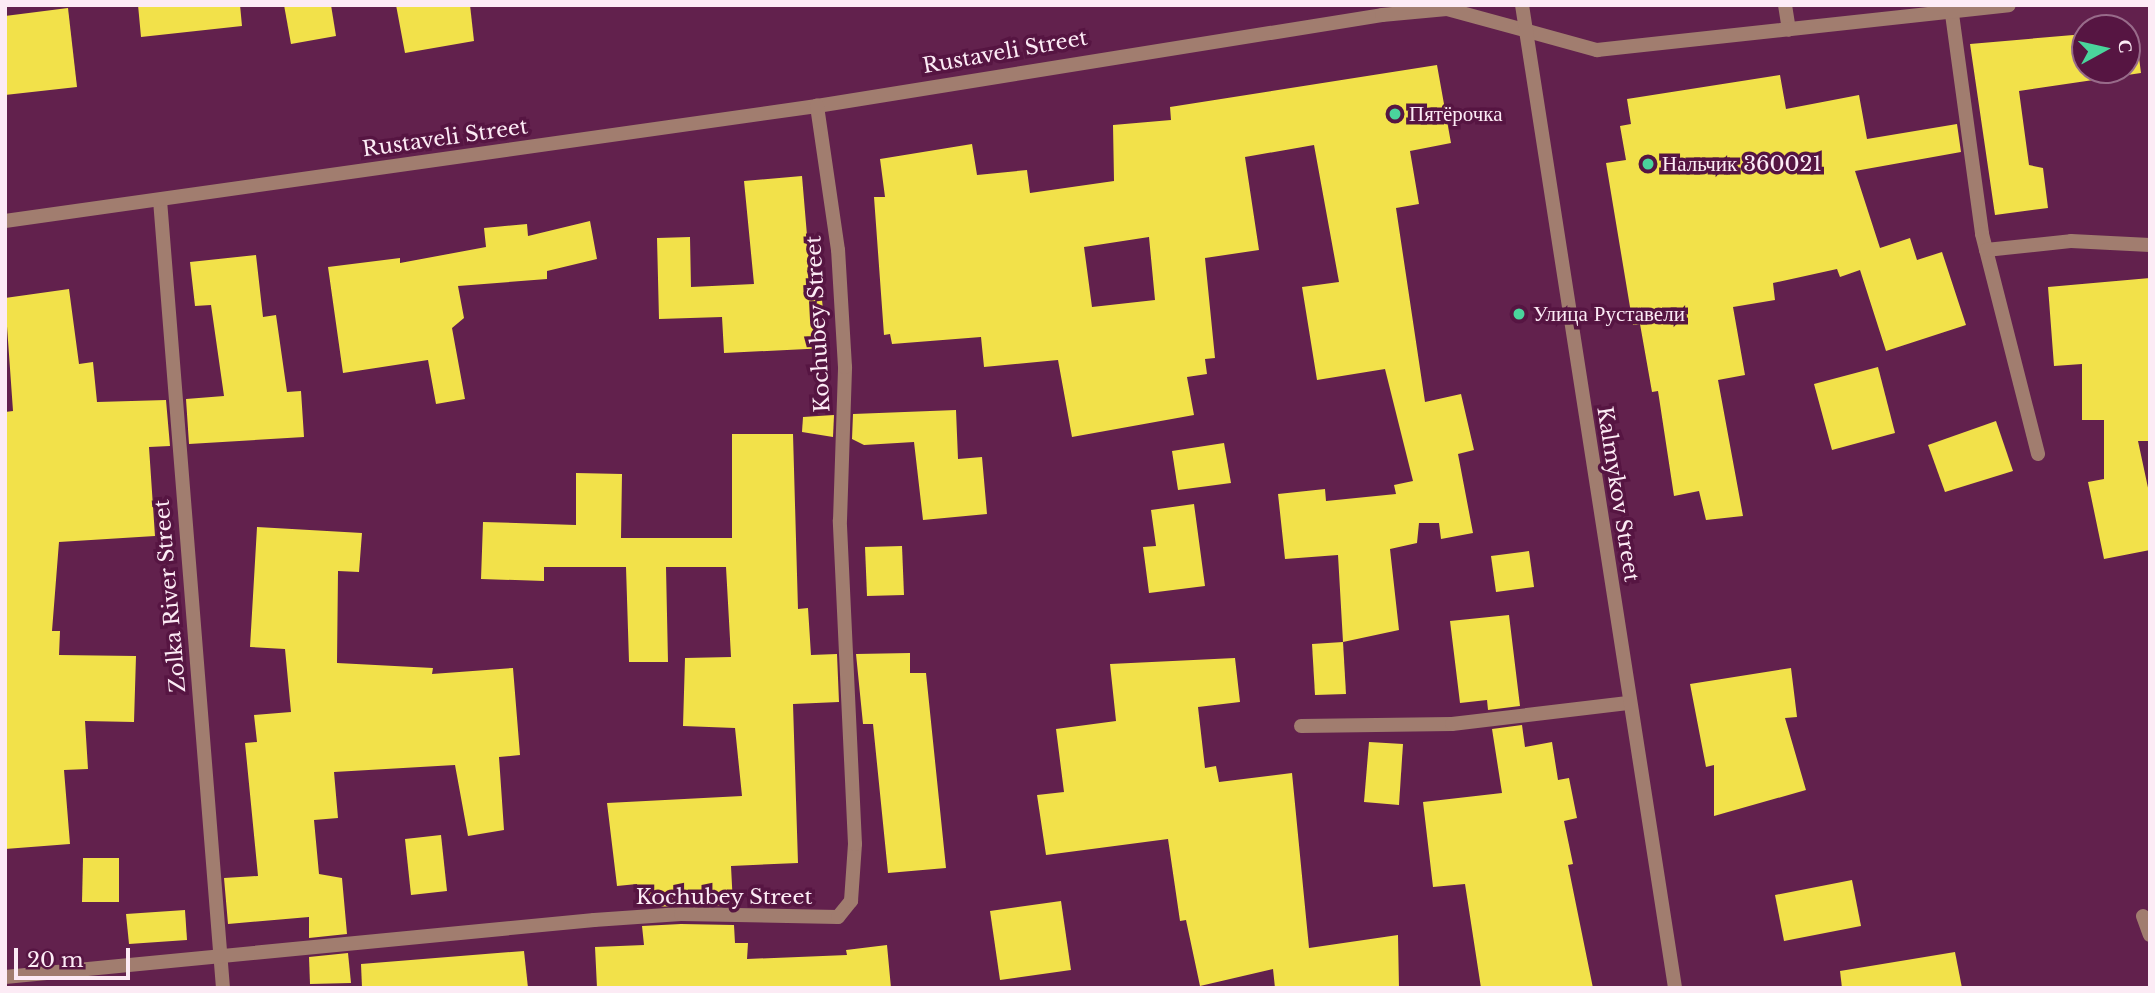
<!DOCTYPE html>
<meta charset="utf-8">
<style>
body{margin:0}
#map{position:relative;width:2155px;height:993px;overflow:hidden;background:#62214d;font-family:"Libre Baskerville",serif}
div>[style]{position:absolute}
.building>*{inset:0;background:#f2e14a}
.service>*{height:14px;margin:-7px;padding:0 7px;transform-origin:7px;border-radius:7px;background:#a17d6f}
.minor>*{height:14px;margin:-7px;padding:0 7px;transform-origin:7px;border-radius:7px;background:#a17d6f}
.tertiary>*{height:14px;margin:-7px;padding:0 7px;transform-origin:7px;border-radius:7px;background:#a17d6f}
.dots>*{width:19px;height:19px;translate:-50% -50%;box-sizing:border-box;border:4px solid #561542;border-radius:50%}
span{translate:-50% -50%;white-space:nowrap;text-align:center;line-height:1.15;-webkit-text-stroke:7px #561542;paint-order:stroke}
.street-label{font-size:21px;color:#fcebf5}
.poi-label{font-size:21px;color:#fcebf5}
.left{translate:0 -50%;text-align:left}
.frame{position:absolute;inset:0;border:7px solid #fcebf5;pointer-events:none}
.north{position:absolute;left:2071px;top:14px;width:70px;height:70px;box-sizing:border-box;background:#561542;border:2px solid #986b8a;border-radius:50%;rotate:82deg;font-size:19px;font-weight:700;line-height:28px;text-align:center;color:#fcebf5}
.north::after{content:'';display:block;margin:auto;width:24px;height:32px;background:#4ad49c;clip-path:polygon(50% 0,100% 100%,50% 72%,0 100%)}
.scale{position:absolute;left:14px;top:948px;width:116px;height:32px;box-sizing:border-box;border:4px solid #fcebf5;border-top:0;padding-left:9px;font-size:21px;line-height:24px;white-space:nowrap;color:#fcebf5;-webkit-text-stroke:5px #561542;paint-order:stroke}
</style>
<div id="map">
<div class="building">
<div style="clip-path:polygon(138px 5px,240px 5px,242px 26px,141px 37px)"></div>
<div style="clip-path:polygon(284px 5px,331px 5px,336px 36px,291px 44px)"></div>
<div style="clip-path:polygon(396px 5px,470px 5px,474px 41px,405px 53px)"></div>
<div style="clip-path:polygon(68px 8px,77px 87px,5px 95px,5px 16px)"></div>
<div style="clip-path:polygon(2085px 34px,2085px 70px,2127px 70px,2127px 35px,2136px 34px,2141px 73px,2019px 91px,2029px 165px,2043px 168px,2048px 208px,1995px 215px,1970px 44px)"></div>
<div style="clip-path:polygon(evenodd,1437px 65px,1451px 143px,1410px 151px,1419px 204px,1396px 208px,1425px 402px,1461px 394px,1474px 450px,1458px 454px,1473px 533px,1441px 539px,1439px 523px,1419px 523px,1417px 543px,1390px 549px,1399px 630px,1343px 642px,1338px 555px,1285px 559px,1278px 494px,1325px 489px,1326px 501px,1396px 494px,1394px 485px,1413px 481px,1385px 369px,1317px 380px,1302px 287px,1339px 282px,1314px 145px,1245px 157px,1259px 250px,1205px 258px,1215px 358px,1205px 359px,1207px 374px,1187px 377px,1194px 415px,1072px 437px,1058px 360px,984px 367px,981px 337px,892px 344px,890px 334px,884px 335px,874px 197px,885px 197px,880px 159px,972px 144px,977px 175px,1027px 170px,1030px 193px,1114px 181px,1113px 125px,1171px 120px,1170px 107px,1437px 65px,1149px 237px,1155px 300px,1092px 307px,1084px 247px,1149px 237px)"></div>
<div style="clip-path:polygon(1780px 75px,1786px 109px,1859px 95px,1867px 139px,1957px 124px,1961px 152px,1855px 171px,1880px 248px,1910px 238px,1917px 260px,1942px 252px,1966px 325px,1886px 351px,1860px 270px,1840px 277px,1837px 269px,1773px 283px,1775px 300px,1733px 307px,1745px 375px,1718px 380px,1743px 516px,1706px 520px,1699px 491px,1674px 496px,1658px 391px,1652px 392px,1640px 324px,1633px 325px,1606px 163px,1626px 160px,1620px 126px,1631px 124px,1627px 99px)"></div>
<div style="clip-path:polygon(802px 176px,810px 271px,819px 271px,827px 348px,724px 353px,722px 317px,659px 319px,657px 238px,690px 237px,691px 287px,754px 284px,744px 181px)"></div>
<div style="clip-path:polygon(590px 221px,597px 259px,547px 271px,547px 279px,458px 286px,464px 318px,452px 328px,465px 399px,436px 404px,428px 360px,343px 373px,328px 267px,400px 258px,400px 263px,486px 247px,484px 228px,527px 224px,528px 236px)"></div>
<div style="clip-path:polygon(256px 255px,263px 317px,276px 315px,287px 392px,301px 391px,304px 437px,189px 444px,186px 399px,224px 396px,211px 305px,195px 306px,190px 262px)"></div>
<div style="clip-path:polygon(2150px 278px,2150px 441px,2138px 441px,2150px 497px,2150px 550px,2104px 559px,2088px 482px,2104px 479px,2104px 420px,2082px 420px,2082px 364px,2054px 366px,2048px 287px)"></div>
<div style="clip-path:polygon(69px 289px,79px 364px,93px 362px,97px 402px,166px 400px,170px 446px,149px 447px,155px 536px,59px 542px,52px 631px,60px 631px,59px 655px,136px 656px,134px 722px,85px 721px,88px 769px,64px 770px,70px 844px,5px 849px,5px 412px,13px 411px,5px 298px)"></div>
<div style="clip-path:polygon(1878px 367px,1895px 433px,1832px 450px,1814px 384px)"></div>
<div style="clip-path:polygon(956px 410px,958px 459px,982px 457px,987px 514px,923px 520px,914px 442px,864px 445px,852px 439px,853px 414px)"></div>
<div style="clip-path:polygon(834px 415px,833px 437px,802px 432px,803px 417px)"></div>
<div style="clip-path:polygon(1996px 421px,2013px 471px,1945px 492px,1928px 445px)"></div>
<div style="clip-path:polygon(732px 434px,793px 434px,798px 609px,808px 608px,811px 655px,837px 654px,839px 702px,793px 704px,798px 863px,731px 866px,733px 905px,640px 907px,637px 884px,617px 886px,607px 803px,742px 796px,735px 728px,683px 726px,685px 658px,731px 657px,726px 567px,666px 567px,668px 662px,629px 662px,626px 567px,544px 567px,544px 581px,481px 579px,483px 522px,576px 525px,576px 473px,622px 474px,621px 538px,732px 538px)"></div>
<div style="clip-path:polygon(1224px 443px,1231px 483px,1178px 490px,1172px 451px)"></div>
<div style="clip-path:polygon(1194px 504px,1205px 586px,1149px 593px,1143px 547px,1156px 546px,1151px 510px)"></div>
<div style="clip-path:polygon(257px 527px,362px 533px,359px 572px,338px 571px,337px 663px,433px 668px,432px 674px,513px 668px,520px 755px,499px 757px,504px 830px,468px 836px,455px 765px,334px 772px,338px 818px,314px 820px,319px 874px,342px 878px,347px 934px,309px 938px,309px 917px,228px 924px,224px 878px,258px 876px,245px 743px,257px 742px,254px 715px,291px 712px,285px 649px,250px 647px)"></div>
<div style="clip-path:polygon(902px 546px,904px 595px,867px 596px,865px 547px)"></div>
<div style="clip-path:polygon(1529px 551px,1534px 587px,1496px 592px,1491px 556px)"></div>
<div style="clip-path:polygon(1509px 615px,1520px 706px,1488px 710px,1487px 700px,1460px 703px,1450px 621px)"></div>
<div style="clip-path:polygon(1343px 642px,1346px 694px,1315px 695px,1312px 644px)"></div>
<div style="clip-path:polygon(910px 653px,910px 673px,926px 673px,946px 868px,888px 873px,873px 724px,863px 724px,856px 654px)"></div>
<div style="clip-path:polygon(1235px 658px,1240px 702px,1198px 707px,1205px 768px,1216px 766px,1219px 782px,1292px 773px,1309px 948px,1398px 935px,1399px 988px,1275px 988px,1273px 969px,1200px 986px,1186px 920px,1180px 921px,1168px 839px,1046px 855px,1037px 795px,1064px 792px,1056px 729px,1116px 721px,1110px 664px)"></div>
<div style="clip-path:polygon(1791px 668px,1797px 717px,1785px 718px,1806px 790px,1714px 816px,1714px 765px,1706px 767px,1690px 684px)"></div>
<div style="clip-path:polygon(1522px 725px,1525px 747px,1552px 742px,1558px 780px,1569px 778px,1577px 818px,1564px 821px,1573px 864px,1568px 865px,1593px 988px,1481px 988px,1465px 884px,1433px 887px,1423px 802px,1502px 793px,1492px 729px)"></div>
<div style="clip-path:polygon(1369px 742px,1403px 744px,1399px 805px,1364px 802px)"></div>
<div style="clip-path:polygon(441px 835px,447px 891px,411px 895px,405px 839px)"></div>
<div style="clip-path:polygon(83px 858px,119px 858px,119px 902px,82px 902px)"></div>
<div style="clip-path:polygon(1852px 880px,1861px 926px,1784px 941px,1775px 895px)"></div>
<div style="clip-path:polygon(1061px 901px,1071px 970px,1000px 980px,990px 911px)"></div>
<div style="clip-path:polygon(185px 910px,187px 940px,129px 944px,126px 914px)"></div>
<div style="clip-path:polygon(681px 924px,734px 925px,735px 943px,748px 943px,747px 959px,847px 955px,846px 950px,887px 945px,891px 988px,597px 988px,595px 947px,644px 945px,642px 926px)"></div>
<div style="clip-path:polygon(524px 951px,528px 988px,362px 988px,361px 964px)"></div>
<div style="clip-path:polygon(1955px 952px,1962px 988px,1842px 988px,1840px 971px)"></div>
<div style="clip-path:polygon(348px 953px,351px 983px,310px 984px,309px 957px)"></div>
</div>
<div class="service">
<div style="left:1785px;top:5px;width:25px;rotate:81deg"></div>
<div style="left:1952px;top:14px;width:222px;rotate:82.2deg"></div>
<div style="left:1982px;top:234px;width:227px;rotate:75.7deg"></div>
<div style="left:1986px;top:250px;width:85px;rotate:-6deg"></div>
<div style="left:2071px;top:241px;width:79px;rotate:2.9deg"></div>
<div style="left:1301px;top:726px;width:151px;rotate:-0.8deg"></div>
<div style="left:1452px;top:724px;width:177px;rotate:-6.8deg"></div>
<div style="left:2143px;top:916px;width:20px;rotate:70deg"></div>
</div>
<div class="minor">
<div style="left:160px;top:200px;width:791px;rotate:85.43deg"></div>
<div style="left:5px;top:221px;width:820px;rotate:-8.06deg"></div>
<div style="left:817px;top:106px;width:572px;rotate:-9.15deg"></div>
<div style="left:1382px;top:15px;width:65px;rotate:-5.3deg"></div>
<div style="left:1447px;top:9px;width:156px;rotate:15.3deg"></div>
<div style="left:1597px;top:50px;width:414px;rotate:-6.2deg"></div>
<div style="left:5px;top:977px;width:592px;rotate:-5.53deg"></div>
<div style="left:594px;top:920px;width:87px;rotate:-3.9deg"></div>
<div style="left:681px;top:914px;width:157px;rotate:1.1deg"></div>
<div style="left:838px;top:917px;width:21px;rotate:-51deg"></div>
<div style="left:851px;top:901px;width:57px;rotate:-86deg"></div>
<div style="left:855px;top:844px;width:324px;rotate:-92.7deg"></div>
<div style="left:840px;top:520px;width:153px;rotate:-88.1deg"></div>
<div style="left:845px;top:367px;width:117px;rotate:-93.4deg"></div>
<div style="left:838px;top:250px;width:146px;rotate:-98.3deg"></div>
</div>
<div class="tertiary">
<div style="left:1522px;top:5px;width:995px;rotate:81.15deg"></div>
</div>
<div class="dots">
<div style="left:1395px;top:114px;background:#4ad49c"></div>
<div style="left:1648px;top:164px;background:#4ad49c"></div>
<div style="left:1519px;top:314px;background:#4ad49c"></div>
</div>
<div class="street-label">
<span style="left:1005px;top:52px;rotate:-10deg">Rustaveli Street</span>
<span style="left:445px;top:138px;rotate:-8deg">Rustaveli Street</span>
<span style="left:818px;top:324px;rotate:-93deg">Kochubey Street</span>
<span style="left:1618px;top:494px;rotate:81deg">Kalmykov Street</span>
<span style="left:170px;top:596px;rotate:-95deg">Zolka River Street</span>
<span style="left:724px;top:897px">Kochubey Street</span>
</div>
<div class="poi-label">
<span class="left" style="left:1409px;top:114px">Пятёрочка</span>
<span class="left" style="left:1662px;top:164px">Нальчик 360021</span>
<span class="left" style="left:1533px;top:314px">Улица Руставели</span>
</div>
<div class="frame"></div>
<div class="north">С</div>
<div class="scale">20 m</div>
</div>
